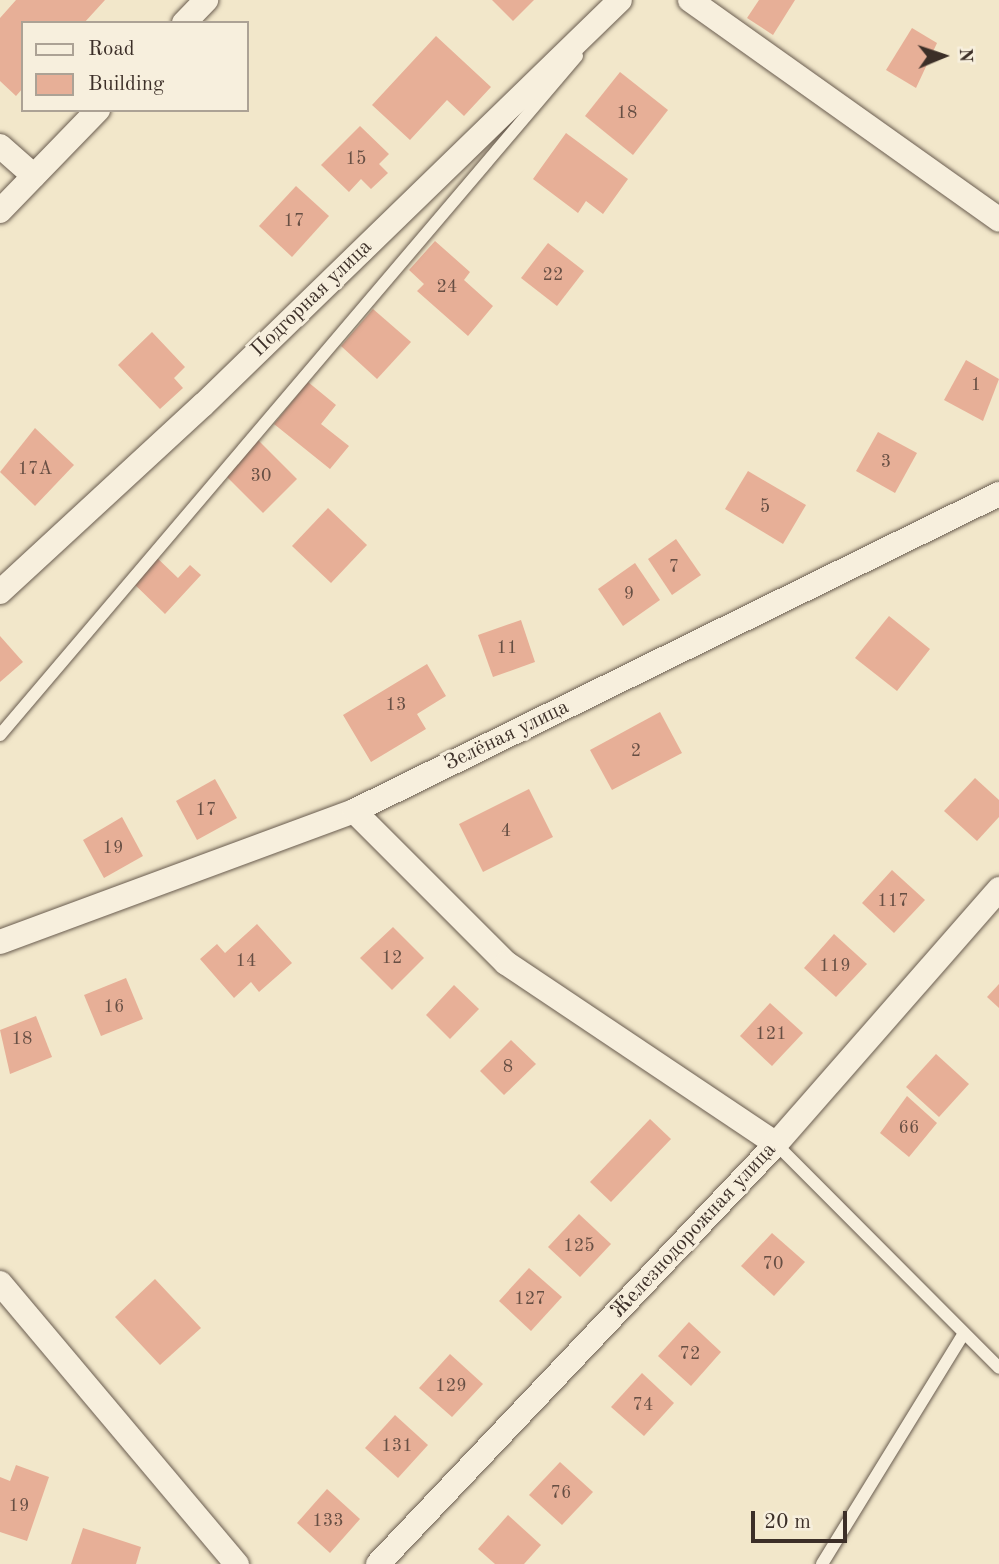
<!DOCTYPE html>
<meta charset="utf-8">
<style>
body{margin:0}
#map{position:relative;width:999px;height:1564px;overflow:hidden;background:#f2e7ca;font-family:"Old Standard TT",serif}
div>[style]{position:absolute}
.building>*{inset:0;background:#e7af97}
.roads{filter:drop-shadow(0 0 2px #6a5d50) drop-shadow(0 0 2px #6a5d50)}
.lane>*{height:12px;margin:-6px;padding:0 6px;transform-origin:6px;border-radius:6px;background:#f7efdd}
.street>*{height:24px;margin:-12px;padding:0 12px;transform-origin:12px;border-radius:12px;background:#f7efdd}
span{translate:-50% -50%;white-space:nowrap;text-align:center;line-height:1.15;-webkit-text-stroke:6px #f7efdd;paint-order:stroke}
.number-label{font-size:18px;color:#674f44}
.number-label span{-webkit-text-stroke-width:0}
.street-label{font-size:21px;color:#3c2f28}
.legend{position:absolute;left:21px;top:21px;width:228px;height:91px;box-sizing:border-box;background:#f7efdd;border:2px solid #aca295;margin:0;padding:9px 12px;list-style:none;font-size:21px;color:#3c2f28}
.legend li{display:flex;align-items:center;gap:14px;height:35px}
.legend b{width:35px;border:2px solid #aca295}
.north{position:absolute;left:908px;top:21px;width:70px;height:70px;-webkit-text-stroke:5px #f7efdd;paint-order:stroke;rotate:88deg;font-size:19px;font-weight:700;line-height:28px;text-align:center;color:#3c2f28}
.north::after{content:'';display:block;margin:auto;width:24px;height:32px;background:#3c2f28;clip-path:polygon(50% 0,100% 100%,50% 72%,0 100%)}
.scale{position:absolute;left:751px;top:1511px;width:96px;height:32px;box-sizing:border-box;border:4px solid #3c2f28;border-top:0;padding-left:9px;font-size:21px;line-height:24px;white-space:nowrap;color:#3c2f28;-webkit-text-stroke:5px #f7efdd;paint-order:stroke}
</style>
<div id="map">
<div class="building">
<div style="clip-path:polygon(16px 0,105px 0,84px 23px,23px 23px,23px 88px,16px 96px,0 81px,0 18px)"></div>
<div style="clip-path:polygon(492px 0,534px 0,513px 21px)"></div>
<div style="clip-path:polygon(759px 0,795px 0,773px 35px,747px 18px)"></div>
<div style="clip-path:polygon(912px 28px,937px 43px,916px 88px,886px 70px)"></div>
<div style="clip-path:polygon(436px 36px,491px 87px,464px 116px,447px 100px,410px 140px,372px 105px)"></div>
<div style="clip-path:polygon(620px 72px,668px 110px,633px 155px,585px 116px)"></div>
<div style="clip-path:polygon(360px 126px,389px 154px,379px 164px,388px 173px,371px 189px,361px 179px,349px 192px,321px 165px)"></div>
<div style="clip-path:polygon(566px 133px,628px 179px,603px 214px,586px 201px,578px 213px,533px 179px)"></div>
<div style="clip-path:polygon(296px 186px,329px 216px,292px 257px,259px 226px)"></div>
<div style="clip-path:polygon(435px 241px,470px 272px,464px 280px,493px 306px,468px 336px,417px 291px,424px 284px,409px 270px)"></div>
<div style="clip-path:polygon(548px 243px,584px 271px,557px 306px,521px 278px)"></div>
<div style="clip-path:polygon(373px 309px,411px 342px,377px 379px,341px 346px)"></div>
<div style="clip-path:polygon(152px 332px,185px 367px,174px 378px,183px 388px,160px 409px,118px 365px)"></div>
<div style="clip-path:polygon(966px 360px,999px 379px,983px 421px,944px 400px)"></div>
<div style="clip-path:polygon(308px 382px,336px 405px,321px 424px,349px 446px,330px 469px,274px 424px)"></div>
<div style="clip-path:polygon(35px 428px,74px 465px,35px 506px,0 472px)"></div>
<div style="clip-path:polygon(878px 432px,917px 453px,895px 493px,856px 471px)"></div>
<div style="clip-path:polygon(258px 440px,297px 479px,263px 513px,224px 474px)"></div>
<div style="clip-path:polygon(748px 471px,806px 505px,783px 544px,725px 509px)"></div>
<div style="clip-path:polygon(328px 508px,367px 545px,331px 583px,292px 546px)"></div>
<div style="clip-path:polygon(676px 539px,701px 575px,672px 595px,648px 559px)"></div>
<div style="clip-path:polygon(154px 555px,178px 578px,190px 565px,201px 575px,165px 614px,130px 580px)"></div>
<div style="clip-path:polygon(635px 563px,660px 600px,623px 626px,598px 589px)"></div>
<div style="clip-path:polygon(889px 616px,930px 649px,897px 691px,855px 658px)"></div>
<div style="clip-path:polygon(521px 620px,535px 662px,493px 677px,478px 635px)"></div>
<div style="clip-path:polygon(0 636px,23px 662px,0 682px)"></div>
<div style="clip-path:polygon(427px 664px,446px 696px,417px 714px,426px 729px,371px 762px,343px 715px)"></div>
<div style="clip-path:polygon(660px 712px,682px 753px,612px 790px,590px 750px)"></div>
<div style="clip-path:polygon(975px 778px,999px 800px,999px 817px,977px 841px,944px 811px)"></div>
<div style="clip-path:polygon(215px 779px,237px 818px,197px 840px,176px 801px)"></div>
<div style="clip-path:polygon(529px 789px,553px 837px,483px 872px,459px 824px)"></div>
<div style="clip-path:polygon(122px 817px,143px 856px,104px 878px,83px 840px)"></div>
<div style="clip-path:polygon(892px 870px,925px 900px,894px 933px,862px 903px)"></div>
<div style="clip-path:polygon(257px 924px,292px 963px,259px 992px,251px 982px,234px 998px,200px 959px,217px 944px,225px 953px)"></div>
<div style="clip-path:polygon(393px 927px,424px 958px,392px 990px,360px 958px)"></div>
<div style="clip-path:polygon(834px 934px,867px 964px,836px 997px,804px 968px)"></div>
<div style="clip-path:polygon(126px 978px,143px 1019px,101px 1036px,84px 995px)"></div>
<div style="clip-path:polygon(999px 984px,999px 1008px,987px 997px)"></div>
<div style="clip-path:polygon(454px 985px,479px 1009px,450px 1039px,426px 1015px)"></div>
<div style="clip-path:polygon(770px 1003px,803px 1033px,772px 1066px,740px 1036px)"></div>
<div style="clip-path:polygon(36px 1016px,52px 1057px,10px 1074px,0 1030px)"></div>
<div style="clip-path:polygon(511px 1040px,536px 1064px,504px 1095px,480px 1071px)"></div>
<div style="clip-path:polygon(936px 1054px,969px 1084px,939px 1117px,906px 1087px)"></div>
<div style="clip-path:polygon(907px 1096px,937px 1123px,909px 1157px,880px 1133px)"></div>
<div style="clip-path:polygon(650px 1119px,671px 1139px,611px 1202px,590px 1182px)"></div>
<div style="clip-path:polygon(579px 1214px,611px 1244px,580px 1277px,548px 1247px)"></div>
<div style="clip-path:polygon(772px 1233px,805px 1262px,774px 1296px,741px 1266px)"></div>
<div style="clip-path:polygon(529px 1268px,562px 1297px,531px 1331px,499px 1301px)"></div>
<div style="clip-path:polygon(155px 1279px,201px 1328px,160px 1365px,115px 1317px)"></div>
<div style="clip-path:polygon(689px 1322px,721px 1352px,691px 1386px,658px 1356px)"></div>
<div style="clip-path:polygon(450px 1354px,483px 1384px,452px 1417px,419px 1388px)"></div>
<div style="clip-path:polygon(642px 1373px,674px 1403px,644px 1436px,611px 1407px)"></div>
<div style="clip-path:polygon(395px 1415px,428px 1445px,398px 1478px,365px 1448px)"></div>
<div style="clip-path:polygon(560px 1462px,593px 1492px,562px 1525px,529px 1495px)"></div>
<div style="clip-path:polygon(16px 1465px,49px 1477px,27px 1541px,0 1532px,0 1477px,10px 1481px)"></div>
<div style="clip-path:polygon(327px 1489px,360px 1519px,330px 1553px,297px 1523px)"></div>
<div style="clip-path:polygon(508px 1515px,541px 1545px,524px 1564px,495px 1564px,478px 1549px)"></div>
<div style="clip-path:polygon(83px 1528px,141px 1547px,136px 1564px,71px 1564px)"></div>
</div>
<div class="roads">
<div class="lane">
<div style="left:0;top:735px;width:891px;rotate:-49.64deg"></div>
<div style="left:776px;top:1144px;width:316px;rotate:45.1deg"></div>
<div style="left:822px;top:1564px;width:271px;rotate:-58.4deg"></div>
</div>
<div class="street">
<div style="left:690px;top:0;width:379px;rotate:35.4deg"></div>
<div style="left:184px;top:23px;width:32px;rotate:-46deg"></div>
<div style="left:0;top:146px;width:45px;rotate:41.4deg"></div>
<div style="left:0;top:211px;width:141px;rotate:-45.9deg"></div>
<div style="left:0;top:592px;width:276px;rotate:-42.7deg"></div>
<div style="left:203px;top:405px;width:581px;rotate:-44.16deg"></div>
<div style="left:354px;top:811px;width:215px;rotate:45deg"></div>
<div style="left:506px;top:963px;width:325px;rotate:33.8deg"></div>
<div style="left:0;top:942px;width:377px;rotate:-20.3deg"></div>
<div style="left:354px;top:811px;width:719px;rotate:-26.17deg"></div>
<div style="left:0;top:1283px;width:368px;rotate:49.9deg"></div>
<div style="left:378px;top:1564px;width:579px;rotate:-46.54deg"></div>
<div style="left:776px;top:1144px;width:339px;rotate:-48.8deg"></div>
</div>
</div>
<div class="number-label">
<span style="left:627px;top:113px">18</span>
<span style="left:356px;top:159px">15</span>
<span style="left:294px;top:221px">17</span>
<span style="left:553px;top:275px">22</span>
<span style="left:447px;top:287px">24</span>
<span style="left:976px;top:385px">1</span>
<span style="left:886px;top:462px">3</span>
<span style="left:35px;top:469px">17А</span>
<span style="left:261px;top:476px">30</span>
<span style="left:765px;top:507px">5</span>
<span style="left:674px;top:567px">7</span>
<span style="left:629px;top:594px">9</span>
<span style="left:507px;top:648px">11</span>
<span style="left:396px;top:705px">13</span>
<span style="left:636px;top:751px">2</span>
<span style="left:206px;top:810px">17</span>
<span style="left:506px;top:831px">4</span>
<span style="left:113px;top:848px">19</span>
<span style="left:893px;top:901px">117</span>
<span style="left:392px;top:958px">12</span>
<span style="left:246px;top:961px">14</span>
<span style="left:835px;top:966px">119</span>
<span style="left:114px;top:1007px">16</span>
<span style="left:771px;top:1034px">121</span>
<span style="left:22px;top:1039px">18</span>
<span style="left:508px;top:1067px">8</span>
<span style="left:909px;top:1128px">66</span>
<span style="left:579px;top:1246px">125</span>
<span style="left:773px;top:1264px">70</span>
<span style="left:530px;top:1299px">127</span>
<span style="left:690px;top:1354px">72</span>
<span style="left:451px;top:1386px">129</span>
<span style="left:643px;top:1405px">74</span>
<span style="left:397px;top:1446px">131</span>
<span style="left:561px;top:1493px">76</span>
<span style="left:19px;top:1506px">19</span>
<span style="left:328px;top:1521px">133</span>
</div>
<div class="street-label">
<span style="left:312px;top:299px;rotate:-44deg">Подгорная улица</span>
<span style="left:507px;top:736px;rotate:-26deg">Зелёная улица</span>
<span style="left:694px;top:1231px;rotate:-47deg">Железнодорожная улица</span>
</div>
<ul class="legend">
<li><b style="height:9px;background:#f7efdd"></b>Road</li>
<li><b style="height:19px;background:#e7af97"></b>Building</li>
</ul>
<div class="north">N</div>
<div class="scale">20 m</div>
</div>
